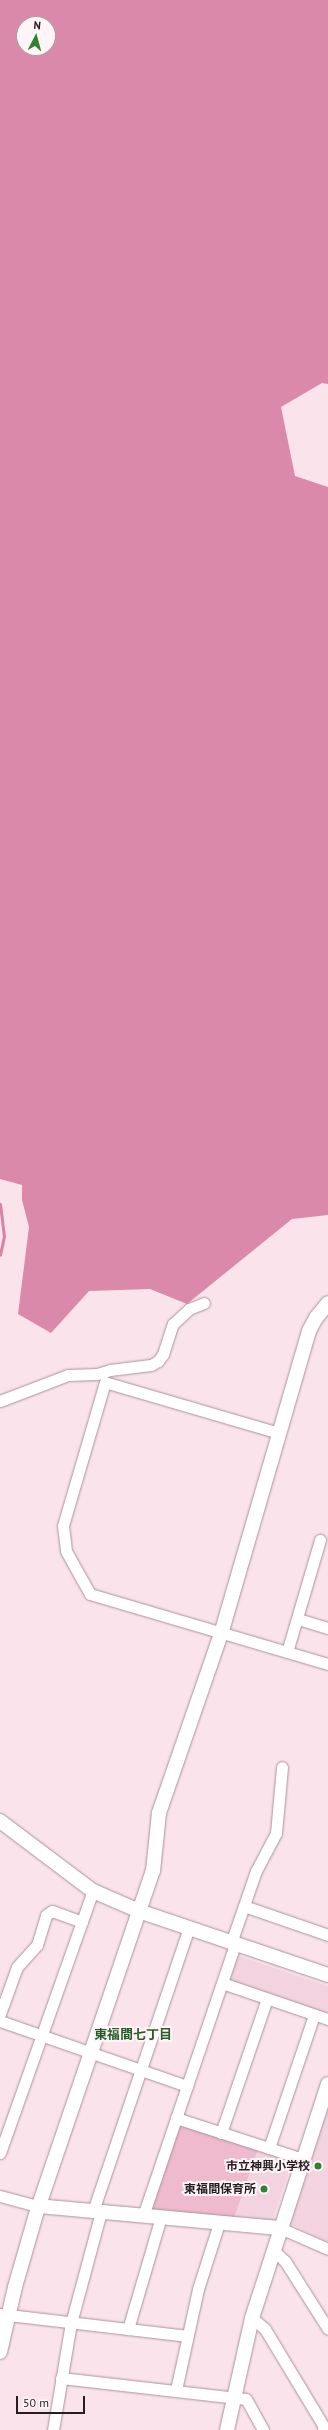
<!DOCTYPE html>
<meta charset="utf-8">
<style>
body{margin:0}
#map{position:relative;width:328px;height:2430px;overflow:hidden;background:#fbe3ec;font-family:"PT Sans","Noto Sans JP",sans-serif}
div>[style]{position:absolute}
.built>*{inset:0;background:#f3d3df}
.green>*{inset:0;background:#efb9ce}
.forest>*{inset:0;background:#db89ab}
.stream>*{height:3px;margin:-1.5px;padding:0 1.5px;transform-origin:1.5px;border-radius:1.5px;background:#d584a6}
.roads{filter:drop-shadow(0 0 1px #a9939b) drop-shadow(0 0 1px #a9939b)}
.minor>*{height:11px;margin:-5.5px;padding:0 5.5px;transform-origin:5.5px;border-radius:5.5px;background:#fff}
.tertiary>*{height:14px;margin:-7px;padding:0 7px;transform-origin:7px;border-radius:7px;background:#fff}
.dots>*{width:11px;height:11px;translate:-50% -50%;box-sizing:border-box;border:2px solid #fff5f8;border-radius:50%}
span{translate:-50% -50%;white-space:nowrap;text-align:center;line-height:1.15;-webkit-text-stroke:4px #fff5f8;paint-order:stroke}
.poi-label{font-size:12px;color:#251d20;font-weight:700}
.right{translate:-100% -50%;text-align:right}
.neighbourhood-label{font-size:13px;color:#275c27;font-weight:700}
.north{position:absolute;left:16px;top:16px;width:40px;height:40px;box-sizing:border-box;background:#fff5f8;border:1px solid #a89fa2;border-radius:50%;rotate:6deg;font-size:11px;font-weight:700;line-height:16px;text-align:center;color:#251d20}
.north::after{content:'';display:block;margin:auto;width:14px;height:18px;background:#2f8331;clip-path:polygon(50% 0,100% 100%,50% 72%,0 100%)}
.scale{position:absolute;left:16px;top:2396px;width:69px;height:18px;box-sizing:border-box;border:2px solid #251d20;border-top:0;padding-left:5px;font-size:12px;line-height:14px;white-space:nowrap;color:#251d20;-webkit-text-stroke:3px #fff5f8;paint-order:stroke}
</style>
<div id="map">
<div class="built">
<div style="clip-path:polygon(236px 1955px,328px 1986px,328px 2015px,228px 1980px)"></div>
<div style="clip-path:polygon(328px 2109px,328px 2242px,290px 2224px)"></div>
<div style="clip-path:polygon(258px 2149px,293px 2160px,272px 2222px,234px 2218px)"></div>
</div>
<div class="green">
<div style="clip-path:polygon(184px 2123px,258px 2149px,234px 2218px,152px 2209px,150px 2206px,179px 2125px)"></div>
</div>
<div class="forest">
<div style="clip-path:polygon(evenodd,0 0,328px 0,328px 384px,322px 383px,281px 407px,295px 476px,328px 487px,328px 1215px,292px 1219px,187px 1304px,150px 1289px,89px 1291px,51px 1333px,18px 1314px,29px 1227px,22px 1200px,22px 1185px,0 1179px,0 0,24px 24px,48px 24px,48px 48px,24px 48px,24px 24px)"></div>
</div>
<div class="stream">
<div style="left:0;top:1204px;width:32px;rotate:83deg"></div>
<div style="left:4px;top:1236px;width:19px;rotate:102deg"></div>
</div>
<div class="roads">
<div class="minor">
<div style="left:0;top:1401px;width:73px;rotate:-20.9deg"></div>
<div style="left:68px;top:1375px;width:29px;rotate:-2deg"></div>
<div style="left:97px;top:1374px;width:14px;rotate:-17deg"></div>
<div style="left:110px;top:1370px;width:41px;rotate:-7deg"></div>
<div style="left:151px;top:1365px;width:8px;rotate:-30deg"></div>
<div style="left:158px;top:1361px;width:9px;rotate:-54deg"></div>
<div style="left:163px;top:1354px;width:32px;rotate:-72deg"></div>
<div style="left:173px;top:1324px;width:22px;rotate:-43deg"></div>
<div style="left:189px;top:1309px;width:16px;rotate:-22deg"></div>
<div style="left:279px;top:1433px;width:181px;rotate:-163.7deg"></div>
<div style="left:105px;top:1382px;width:150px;rotate:106.3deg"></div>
<div style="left:63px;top:1526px;width:25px;rotate:83deg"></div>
<div style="left:66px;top:1551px;width:49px;rotate:60.8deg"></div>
<div style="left:90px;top:1594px;width:248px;rotate:16.4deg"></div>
<div style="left:298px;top:1619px;width:31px;rotate:17deg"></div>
<div style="left:287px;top:1652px;width:117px;rotate:-73.6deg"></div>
<div style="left:244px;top:1906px;width:89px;rotate:19deg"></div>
<div style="left:231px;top:1943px;width:76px;rotate:-70.9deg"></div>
<div style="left:256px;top:1871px;width:43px;rotate:-62.2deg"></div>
<div style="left:276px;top:1833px;width:66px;rotate:-84.8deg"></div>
<div style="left:222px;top:1983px;width:112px;rotate:18.8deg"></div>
<div style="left:0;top:2014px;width:50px;rotate:-70.1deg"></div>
<div style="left:17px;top:1967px;width:30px;rotate:-48deg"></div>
<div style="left:37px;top:1945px;width:31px;rotate:-73deg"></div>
<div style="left:46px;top:1915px;width:7px;rotate:-34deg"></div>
<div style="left:52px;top:1911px;width:32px;rotate:20deg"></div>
<div style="left:0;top:2021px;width:198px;rotate:19.2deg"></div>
<div style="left:176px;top:2118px;width:133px;rotate:17.9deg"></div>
<div style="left:221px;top:2133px;width:142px;rotate:-71.1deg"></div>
<div style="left:269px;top:2148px;width:140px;rotate:-71.3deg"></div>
<div style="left:0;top:2153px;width:278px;rotate:-70.5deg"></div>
<div style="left:0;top:2196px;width:39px;rotate:15deg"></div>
<div style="left:93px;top:2211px;width:299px;rotate:-71.3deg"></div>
<div style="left:143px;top:2216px;width:287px;rotate:-71.3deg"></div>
<div style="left:280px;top:2228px;width:52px;rotate:23.6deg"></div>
<div style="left:273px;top:2250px;width:16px;rotate:43deg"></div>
<div style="left:285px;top:2261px;width:80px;rotate:57.7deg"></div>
<div style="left:0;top:2314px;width:187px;rotate:6.7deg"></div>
<div style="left:252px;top:2318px;width:17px;rotate:40deg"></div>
<div style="left:265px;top:2329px;width:118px;rotate:58.9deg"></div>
<div style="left:128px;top:2329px;width:117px;rotate:-73.6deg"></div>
<div style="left:61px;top:2378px;width:186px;rotate:6.5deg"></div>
<div style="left:246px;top:2399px;width:35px;rotate:61deg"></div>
<div style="left:176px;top:2390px;width:103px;rotate:-77.7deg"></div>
<div style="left:198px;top:2289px;width:69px;rotate:-72.3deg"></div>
<div style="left:53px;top:2430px;width:109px;rotate:-80.5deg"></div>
<div style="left:71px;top:2323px;width:115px;rotate:-74.9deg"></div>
</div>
<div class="tertiary">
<div style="left:0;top:1821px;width:116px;rotate:37deg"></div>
<div style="left:93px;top:1891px;width:50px;rotate:23.5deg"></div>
<div style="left:139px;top:1911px;width:200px;rotate:18.7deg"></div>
<div style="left:38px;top:2206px;width:243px;rotate:5.2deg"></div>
<div style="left:0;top:2352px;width:67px;rotate:-77deg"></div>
<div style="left:15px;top:2287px;width:79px;rotate:-73.9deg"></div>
<div style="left:37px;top:2211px;width:359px;rotate:-71.2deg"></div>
<div style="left:153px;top:1871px;width:58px;rotate:-84.1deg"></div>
<div style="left:159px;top:1813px;width:189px;rotate:-70.9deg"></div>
<div style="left:221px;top:1634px;width:316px;rotate:-73.8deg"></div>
<div style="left:309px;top:1331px;width:15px;rotate:-62deg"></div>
<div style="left:316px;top:1318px;width:19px;rotate:-51deg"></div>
<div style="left:227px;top:2430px;width:115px;rotate:-77.4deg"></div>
<div style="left:252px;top:2318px;width:246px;rotate:-72deg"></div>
<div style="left:325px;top:2430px;width:3px;rotate:-18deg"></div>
</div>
</div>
<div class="dots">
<div style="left:318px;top:2166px;background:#2f8331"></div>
<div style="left:264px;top:2189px;background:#2f8331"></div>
</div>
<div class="poi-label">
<span class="right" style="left:310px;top:2166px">市立神興小学校</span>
<span class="right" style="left:256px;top:2189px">東福間保育所</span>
</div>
<div class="neighbourhood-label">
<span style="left:133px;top:2035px">東福間七丁目</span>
</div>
<div class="north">N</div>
<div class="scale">50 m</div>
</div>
